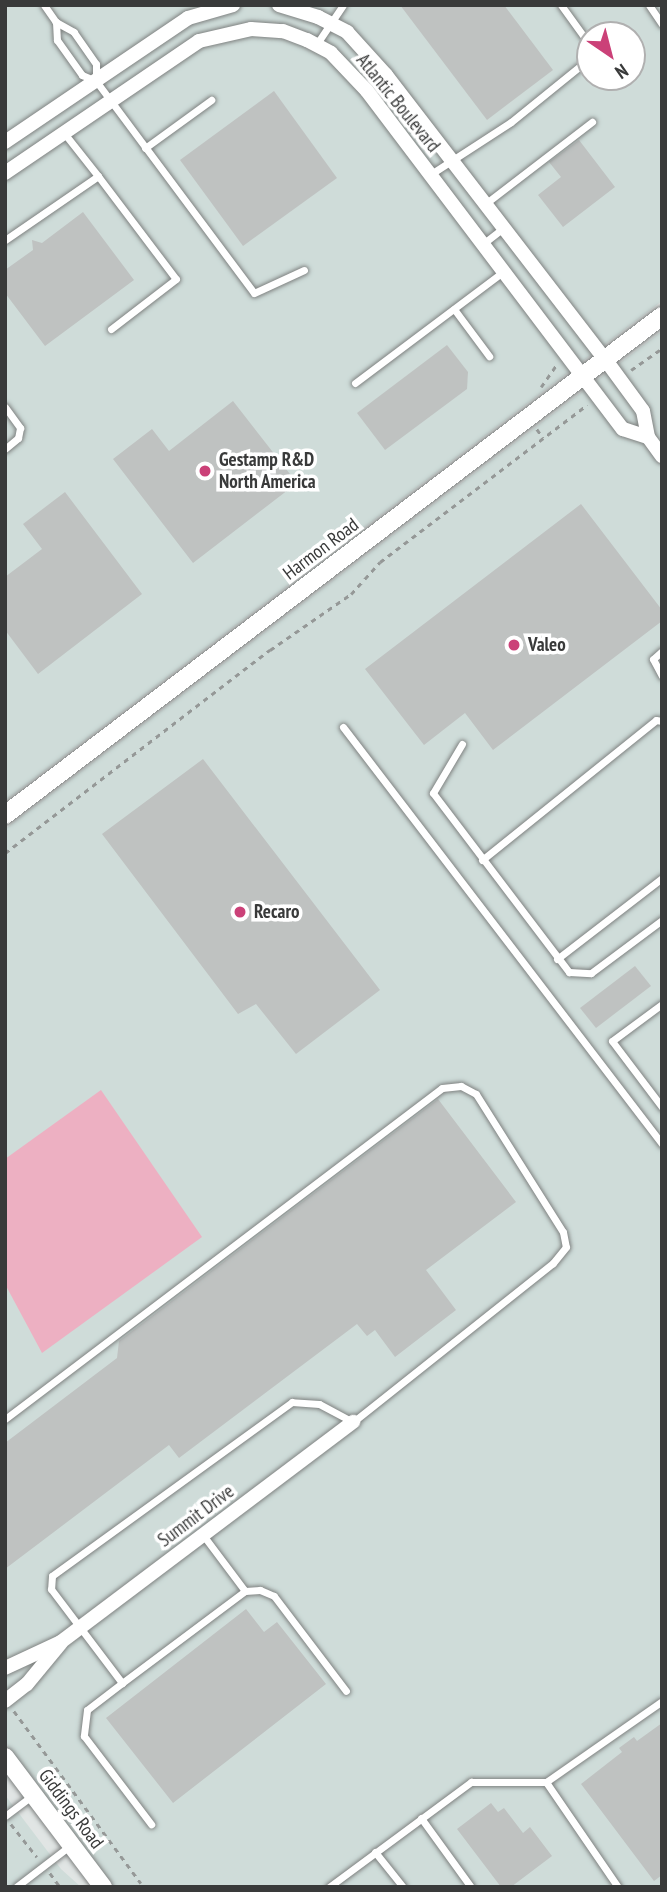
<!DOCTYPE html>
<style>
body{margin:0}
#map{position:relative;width:667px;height:1892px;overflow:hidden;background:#e1e5e4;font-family:"PT Sans Narrow",sans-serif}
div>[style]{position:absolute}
.built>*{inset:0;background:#cfdcd9}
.green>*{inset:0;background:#edb0c2}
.building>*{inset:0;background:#bfc2c1}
.path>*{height:2.5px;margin-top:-1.25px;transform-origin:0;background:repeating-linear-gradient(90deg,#959897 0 5px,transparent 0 10px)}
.roads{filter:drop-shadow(0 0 2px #7f8281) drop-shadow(0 0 2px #7f8281)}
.service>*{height:7px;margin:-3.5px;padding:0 3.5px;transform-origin:3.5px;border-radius:3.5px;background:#fff}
.minor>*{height:14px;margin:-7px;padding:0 7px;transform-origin:7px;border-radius:7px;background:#fff}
.tertiary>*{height:18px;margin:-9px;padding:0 9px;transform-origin:9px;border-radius:9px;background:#fff}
.dots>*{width:19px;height:19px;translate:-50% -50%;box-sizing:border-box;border:4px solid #fff;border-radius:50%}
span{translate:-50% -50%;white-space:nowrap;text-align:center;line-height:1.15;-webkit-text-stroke:7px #fff;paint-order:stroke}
.street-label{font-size:19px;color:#393a3a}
.poi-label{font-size:19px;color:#393a3a;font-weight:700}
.left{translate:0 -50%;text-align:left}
.frame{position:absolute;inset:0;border:7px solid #393a3a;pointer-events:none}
.north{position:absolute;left:576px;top:21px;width:70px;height:70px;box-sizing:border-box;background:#fff;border:2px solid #b0b0b0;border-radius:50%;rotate:145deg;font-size:19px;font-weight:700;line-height:28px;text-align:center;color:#393a3a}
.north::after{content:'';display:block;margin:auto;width:24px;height:32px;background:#cb4178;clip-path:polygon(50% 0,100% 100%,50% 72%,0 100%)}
</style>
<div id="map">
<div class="built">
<div style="clip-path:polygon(evenodd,5px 5px,662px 5px,662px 301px,5px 801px,5px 5px,590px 35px,632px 35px,632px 77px,590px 77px,590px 35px)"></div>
<div style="clip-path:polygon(662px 331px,662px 1887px,113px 1887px,5px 1742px,5px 829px)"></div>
<div style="clip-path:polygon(5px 1795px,61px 1869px,81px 1887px,5px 1887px)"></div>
</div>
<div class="green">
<div style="clip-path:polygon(101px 1090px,202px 1237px,42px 1353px,5px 1284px,5px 1159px)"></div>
</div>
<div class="building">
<div style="clip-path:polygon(400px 5px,504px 5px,553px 70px,487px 120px)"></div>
<div style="clip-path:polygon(274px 91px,337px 178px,243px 246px,180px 160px)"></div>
<div style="clip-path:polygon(579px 140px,615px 187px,563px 227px,538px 195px,561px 177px,549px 162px)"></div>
<div style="clip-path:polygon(83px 212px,134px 280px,45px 346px,5px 293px,5px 270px,33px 250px,32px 240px,42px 243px)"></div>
<div style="clip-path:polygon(447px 345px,468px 372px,467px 389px,385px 450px,357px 413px)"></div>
<div style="clip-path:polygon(233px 401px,297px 483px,193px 563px,113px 459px,152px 429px,169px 451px)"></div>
<div style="clip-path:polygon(65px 492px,142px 594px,38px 674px,5px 630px,5px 577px,42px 549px,23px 524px)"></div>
<div style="clip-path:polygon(581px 504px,662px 610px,662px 621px,493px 750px,465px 713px,424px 745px,365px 669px)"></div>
<div style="clip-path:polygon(203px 759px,380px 990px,296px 1054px,256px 1004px,238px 1014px,102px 834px)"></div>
<div style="clip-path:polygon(635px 966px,651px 986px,596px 1028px,580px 1008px)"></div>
<div style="clip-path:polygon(438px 1099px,516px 1202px,426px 1270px,456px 1310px,395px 1357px,375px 1330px,367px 1336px,357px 1324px,179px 1458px,169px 1445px,5px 1569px,5px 1443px,117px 1358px,119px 1341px)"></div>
<div style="clip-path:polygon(246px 1609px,264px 1632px,277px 1622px,326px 1684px,173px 1803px,106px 1718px)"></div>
<div style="clip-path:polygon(662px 1723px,662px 1875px,654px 1881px,581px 1784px,622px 1752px,619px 1748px,634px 1737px,637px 1741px)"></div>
<div style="clip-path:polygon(491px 1803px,498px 1812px,504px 1808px,523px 1833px,530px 1827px,552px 1856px,511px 1887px,501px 1887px,457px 1829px)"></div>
</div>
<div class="path">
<div style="left:631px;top:370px;width:38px;rotate:-35deg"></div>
<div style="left:541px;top:387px;width:28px;rotate:-55deg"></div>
<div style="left:537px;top:429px;width:11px;rotate:56deg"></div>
<div style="left:5px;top:853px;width:334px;rotate:-37.5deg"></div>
<div style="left:270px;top:650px;width:98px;rotate:-34.7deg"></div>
<div style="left:351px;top:594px;width:43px;rotate:-47.8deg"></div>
<div style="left:380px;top:562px;width:260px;rotate:-37.2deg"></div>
<div style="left:14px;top:1711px;width:214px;rotate:53.6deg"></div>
<div style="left:11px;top:1824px;width:42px;rotate:51.8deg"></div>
<div style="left:50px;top:1873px;width:17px;rotate:54deg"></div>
</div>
<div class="roads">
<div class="service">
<div style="left:44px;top:5px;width:21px;rotate:55deg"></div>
<div style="left:561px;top:5px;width:49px;rotate:54.1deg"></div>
<div style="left:649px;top:5px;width:23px;rotate:56deg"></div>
<div style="left:316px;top:45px;width:48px;rotate:-56deg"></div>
<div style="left:96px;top:80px;width:16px;rotate:-90deg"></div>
<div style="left:96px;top:64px;width:39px;rotate:-125deg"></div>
<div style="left:74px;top:32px;width:21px;rotate:-151deg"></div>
<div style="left:56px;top:22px;width:18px;rotate:87deg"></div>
<div style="left:57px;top:40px;width:43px;rotate:54.5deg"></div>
<div style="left:82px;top:75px;width:15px;rotate:23deg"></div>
<div style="left:96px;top:81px;width:264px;rotate:53.3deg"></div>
<div style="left:254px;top:293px;width:55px;rotate:-24.7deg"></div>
<div style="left:145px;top:148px;width:82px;rotate:-36deg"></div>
<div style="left:431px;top:174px;width:95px;rotate:-33deg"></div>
<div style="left:511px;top:122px;width:102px;rotate:-39deg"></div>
<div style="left:98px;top:176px;width:129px;rotate:52.9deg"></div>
<div style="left:176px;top:279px;width:82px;rotate:142.4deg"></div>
<div style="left:485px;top:204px;width:135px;rotate:-37.5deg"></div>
<div style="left:5px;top:240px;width:113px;rotate:-34.5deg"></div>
<div style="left:98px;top:176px;width:55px;rotate:-128.3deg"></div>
<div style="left:484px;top:243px;width:24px;rotate:-38deg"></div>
<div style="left:454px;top:309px;width:59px;rotate:53.3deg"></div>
<div style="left:355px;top:383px;width:186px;rotate:-36.9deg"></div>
<div style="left:5px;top:407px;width:26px;rotate:54deg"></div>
<div style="left:20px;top:428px;width:10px;rotate:101deg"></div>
<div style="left:18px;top:438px;width:17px;rotate:140deg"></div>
<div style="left:662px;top:651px;width:12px;rotate:138deg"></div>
<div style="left:653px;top:659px;width:19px;rotate:62deg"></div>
<div style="left:343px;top:727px;width:525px;rotate:52.58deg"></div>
<div style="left:462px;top:744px;width:57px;rotate:120.6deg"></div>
<div style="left:433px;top:793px;width:225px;rotate:52.8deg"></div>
<div style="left:569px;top:972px;width:22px;rotate:3deg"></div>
<div style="left:591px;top:973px;width:89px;rotate:-36.7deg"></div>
<div style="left:482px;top:860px;width:223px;rotate:-38.8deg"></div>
<div style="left:656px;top:720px;width:6px;rotate:9deg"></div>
<div style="left:557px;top:959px;width:133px;rotate:-37.6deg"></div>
<div style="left:662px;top:1004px;width:62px;rotate:143.5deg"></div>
<div style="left:612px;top:1041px;width:83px;rotate:52.9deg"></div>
<div style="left:5px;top:1419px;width:548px;rotate:-37.14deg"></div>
<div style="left:442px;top:1088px;width:19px;rotate:-6deg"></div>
<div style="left:461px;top:1086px;width:17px;rotate:28deg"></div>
<div style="left:476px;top:1094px;width:163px;rotate:57.8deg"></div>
<div style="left:563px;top:1232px;width:15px;rotate:79deg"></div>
<div style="left:566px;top:1247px;width:21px;rotate:129deg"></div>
<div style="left:553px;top:1263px;width:256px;rotate:141.5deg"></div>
<div style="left:353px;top:1422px;width:38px;rotate:-152deg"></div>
<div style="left:319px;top:1404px;width:27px;rotate:-176deg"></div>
<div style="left:292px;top:1402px;width:296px;rotate:144.1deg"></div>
<div style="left:52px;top:1576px;width:13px;rotate:94deg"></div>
<div style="left:51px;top:1589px;width:118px;rotate:52.9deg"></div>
<div style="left:122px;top:1683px;width:44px;rotate:142.4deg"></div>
<div style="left:87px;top:1710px;width:26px;rotate:97deg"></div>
<div style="left:84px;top:1736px;width:111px;rotate:52.7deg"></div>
<div style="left:245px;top:1591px;width:15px;rotate:-4deg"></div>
<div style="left:260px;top:1590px;width:15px;rotate:23deg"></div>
<div style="left:274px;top:1596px;width:119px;rotate:52.8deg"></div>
<div style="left:122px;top:1683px;width:154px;rotate:-36.8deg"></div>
<div style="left:245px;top:1591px;width:70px;rotate:-126.9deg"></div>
<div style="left:546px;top:1782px;width:127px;rotate:55.6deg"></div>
<div style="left:5px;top:1816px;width:35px;rotate:-37deg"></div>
<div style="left:421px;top:1818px;width:85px;rotate:54.1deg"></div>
<div style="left:375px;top:1852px;width:45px;rotate:51.3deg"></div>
<div style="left:16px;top:1887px;width:69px;rotate:-37.4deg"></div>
<div style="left:329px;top:1887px;width:177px;rotate:-36.5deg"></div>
<div style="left:471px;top:1782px;width:75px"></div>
<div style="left:546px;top:1782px;width:141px;rotate:-34.9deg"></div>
</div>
<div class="minor">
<div style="left:279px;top:5px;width:41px;rotate:17.1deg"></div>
<div style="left:318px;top:17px;width:33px;rotate:27deg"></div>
<div style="left:347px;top:32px;width:58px;rotate:47.8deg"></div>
<div style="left:386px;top:75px;width:359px;rotate:52.4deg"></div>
<div style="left:605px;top:359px;width:64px;rotate:53.8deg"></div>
<div style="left:643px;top:411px;width:26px;rotate:79deg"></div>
<div style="left:648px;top:437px;width:24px;rotate:54deg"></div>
<div style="left:5px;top:142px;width:221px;rotate:-34.1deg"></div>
<div style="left:188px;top:18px;width:47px;rotate:-16.1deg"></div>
<div style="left:5px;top:173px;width:235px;rotate:-34.2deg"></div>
<div style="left:199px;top:41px;width:53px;rotate:-13deg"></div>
<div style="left:251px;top:29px;width:32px;rotate:4deg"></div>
<div style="left:283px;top:31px;width:26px;rotate:21deg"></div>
<div style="left:307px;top:40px;width:27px;rotate:28deg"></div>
<div style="left:331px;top:53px;width:52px;rotate:46.5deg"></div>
<div style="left:367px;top:91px;width:424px;rotate:52.9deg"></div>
<div style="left:623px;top:429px;width:26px;rotate:18deg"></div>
<div style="left:5px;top:1668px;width:62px;rotate:-24.9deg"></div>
<div style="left:61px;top:1642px;width:366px;rotate:-37deg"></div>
<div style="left:5px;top:1701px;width:28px;rotate:-38deg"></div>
<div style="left:27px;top:1684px;width:52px;rotate:-50.5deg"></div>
</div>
<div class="tertiary">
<div style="left:5px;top:815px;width:825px;rotate:-37.22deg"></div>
<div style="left:5px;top:1757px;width:163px;rotate:53deg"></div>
</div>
</div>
<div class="dots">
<div style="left:205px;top:471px;background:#cb4178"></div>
<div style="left:514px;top:645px;background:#cb4178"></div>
<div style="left:240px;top:912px;background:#cb4178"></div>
</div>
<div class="street-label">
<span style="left:398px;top:103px;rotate:51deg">Atlantic Boulevard</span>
<span style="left:321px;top:549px;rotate:-37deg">Harmon Road</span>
<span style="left:196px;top:1516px;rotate:-37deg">Summit Drive</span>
<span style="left:71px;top:1809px;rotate:53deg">Giddings Road</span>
</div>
<div class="poi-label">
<span class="left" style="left:219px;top:471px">Gestamp R&amp;D<br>North America</span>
<span class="left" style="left:528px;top:645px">Valeo</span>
<span class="left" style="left:254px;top:912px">Recaro</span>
</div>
<div class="frame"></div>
<div class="north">N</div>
</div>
